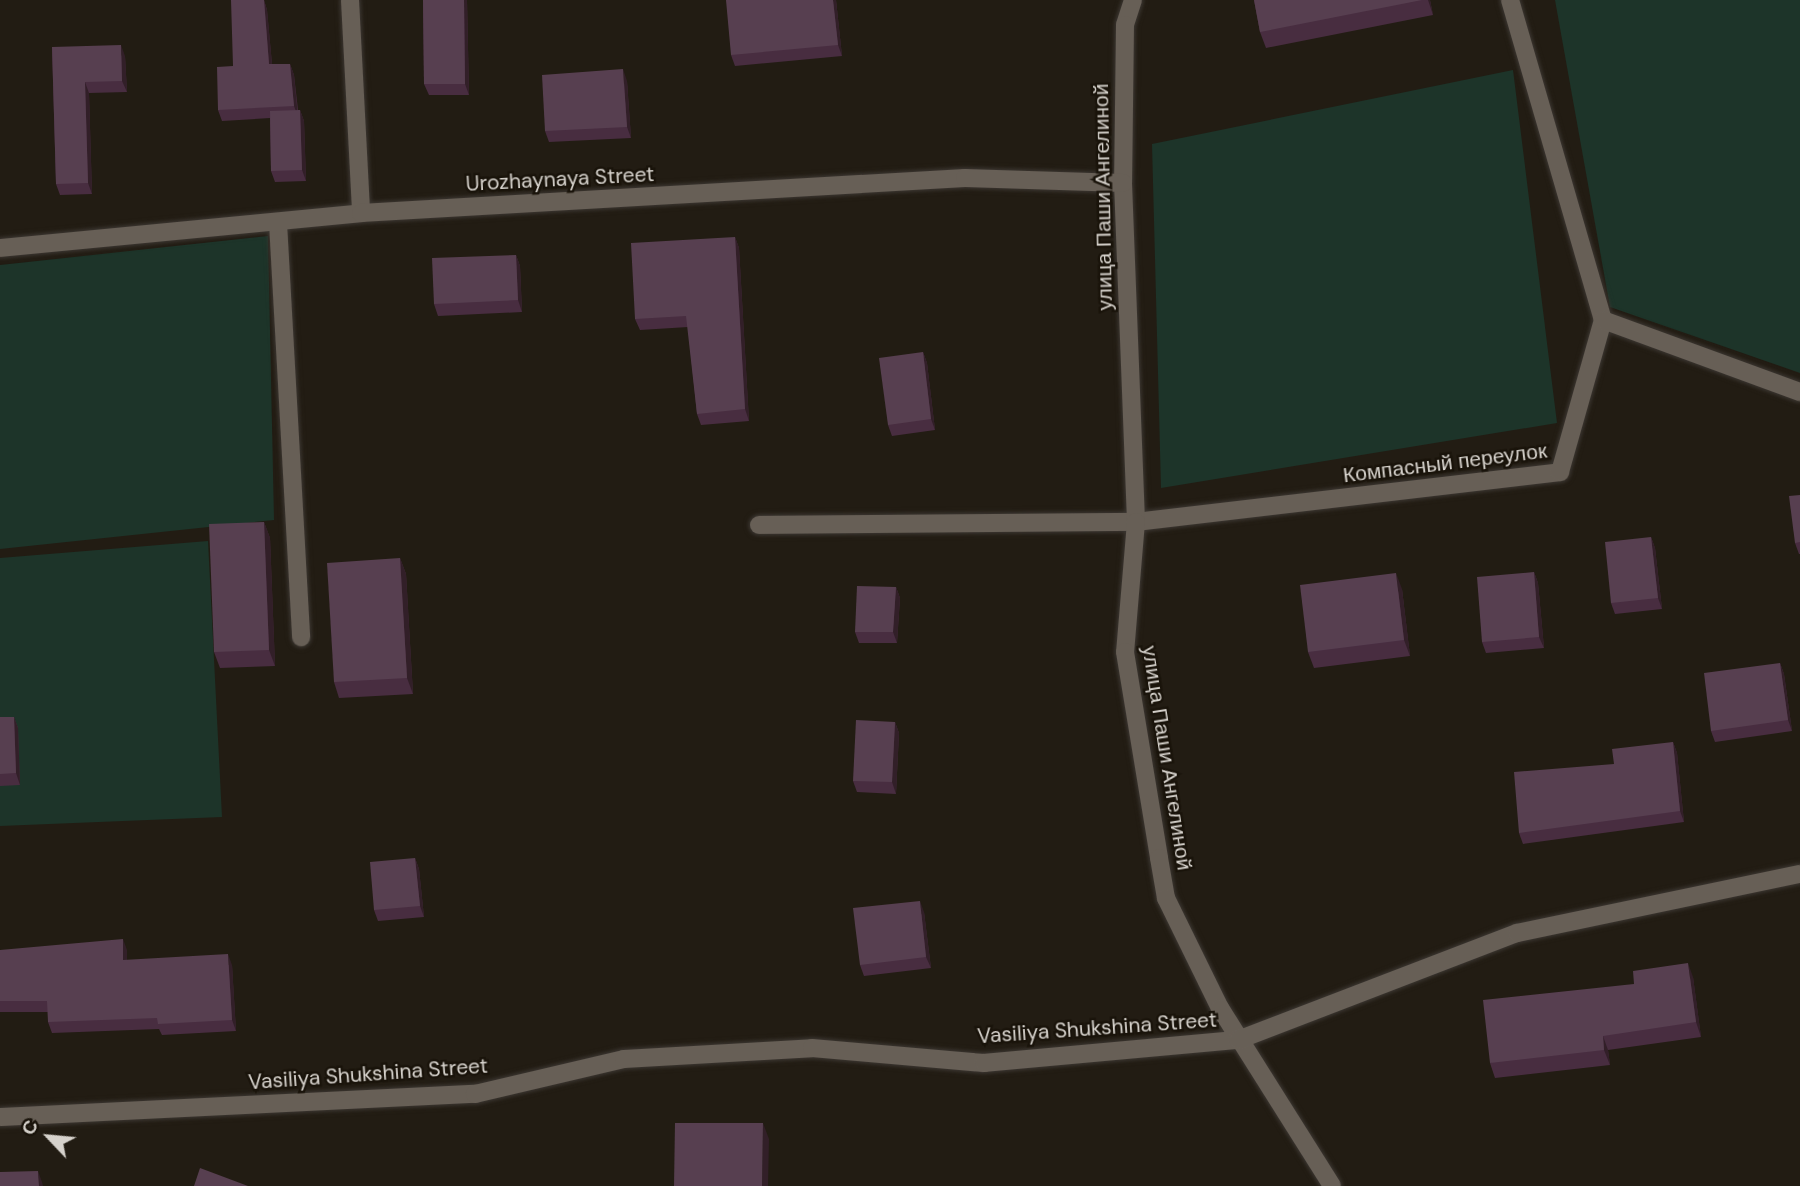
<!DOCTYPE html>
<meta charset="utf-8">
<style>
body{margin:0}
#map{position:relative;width:1800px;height:1186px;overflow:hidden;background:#221c13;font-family:"DM Sans",sans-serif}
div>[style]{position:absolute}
.green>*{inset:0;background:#1d3429}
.roads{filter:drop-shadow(0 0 2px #3c3732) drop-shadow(0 0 2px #3c3732)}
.service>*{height:18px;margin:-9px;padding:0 9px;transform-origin:9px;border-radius:9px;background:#675f56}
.minor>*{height:18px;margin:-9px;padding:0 9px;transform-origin:9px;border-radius:9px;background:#675f56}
.wall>*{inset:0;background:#482d40}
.shaded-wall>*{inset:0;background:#321f28}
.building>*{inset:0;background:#573f50}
span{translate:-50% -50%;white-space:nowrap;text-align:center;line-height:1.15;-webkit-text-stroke:5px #19130a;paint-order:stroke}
.street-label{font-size:21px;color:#d6d2cc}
.north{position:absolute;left:14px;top:1102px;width:70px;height:70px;-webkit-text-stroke:5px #19130a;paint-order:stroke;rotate:296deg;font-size:19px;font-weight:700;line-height:28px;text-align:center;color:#d6d2cc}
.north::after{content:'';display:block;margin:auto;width:24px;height:32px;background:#d6d2cc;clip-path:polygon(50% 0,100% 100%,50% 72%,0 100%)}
</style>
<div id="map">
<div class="green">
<div style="clip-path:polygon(1555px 0,1800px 0,1800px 373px,1610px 307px)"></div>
<div style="clip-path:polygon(1513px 70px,1557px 423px,1161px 488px,1152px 144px)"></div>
<div style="clip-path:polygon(268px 236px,274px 520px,0 549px,0 265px)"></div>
<div style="clip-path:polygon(208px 541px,222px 817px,0 826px,0 558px)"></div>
</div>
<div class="roads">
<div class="service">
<div style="left:1510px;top:0;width:333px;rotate:73.8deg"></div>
<div style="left:278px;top:223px;width:415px;rotate:86.8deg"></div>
<div style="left:759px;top:525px;width:377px;rotate:-0.5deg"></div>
<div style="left:1136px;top:522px;width:427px;rotate:-6.7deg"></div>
<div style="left:1560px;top:472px;width:158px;rotate:-74.2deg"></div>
<div style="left:1603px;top:320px;width:210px;rotate:20.1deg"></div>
</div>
<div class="minor">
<div style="left:350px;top:0;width:213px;rotate:87deg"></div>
<div style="left:1133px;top:0;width:26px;rotate:108deg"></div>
<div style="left:1125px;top:25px;width:158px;rotate:90.7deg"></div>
<div style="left:1123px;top:183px;width:339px;rotate:87.8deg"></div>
<div style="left:1136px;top:522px;width:130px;rotate:94.8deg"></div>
<div style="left:1125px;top:652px;width:209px;rotate:80.6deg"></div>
<div style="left:1159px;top:858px;width:41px;rotate:80.1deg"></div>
<div style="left:1166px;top:898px;width:123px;rotate:63.9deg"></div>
<div style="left:1220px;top:1008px;width:210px;rotate:57.8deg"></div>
<div style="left:0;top:248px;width:363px;rotate:-5.5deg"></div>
<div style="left:361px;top:213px;width:605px;rotate:-3.32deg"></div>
<div style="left:965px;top:178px;width:158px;rotate:1.8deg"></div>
<div style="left:0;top:1117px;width:476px;rotate:-2.8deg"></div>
<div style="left:475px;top:1094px;width:153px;rotate:-13.2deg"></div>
<div style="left:624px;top:1059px;width:188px;rotate:-3.3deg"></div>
<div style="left:812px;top:1048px;width:173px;rotate:5deg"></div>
<div style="left:984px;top:1063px;width:255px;rotate:-5.2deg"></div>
<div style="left:1238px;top:1040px;width:299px;rotate:-21deg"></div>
<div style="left:1517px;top:933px;width:289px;rotate:-11.8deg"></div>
</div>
</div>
<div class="wall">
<div style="clip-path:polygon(264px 0,267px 10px,272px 64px,290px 64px,294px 75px,298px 110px,300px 110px,304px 121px,306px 181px,275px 182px,271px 171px,270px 118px,222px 121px,218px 110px,233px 66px)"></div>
<div style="clip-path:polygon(423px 0,467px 0,469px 95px,429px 95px,424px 84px)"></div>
<div style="clip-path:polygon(836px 0,842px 56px,735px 66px,731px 55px)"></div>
<div style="clip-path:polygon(1254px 0,1430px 0,1433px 15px,1266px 48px,1260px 32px)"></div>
<div style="clip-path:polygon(52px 47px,125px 56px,127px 92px,89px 93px,92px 194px,60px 195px,56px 184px)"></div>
<div style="clip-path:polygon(627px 81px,631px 138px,549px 142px,545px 131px)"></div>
<div style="clip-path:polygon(735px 237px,739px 248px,749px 421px,701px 425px,697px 414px,688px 327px,640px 330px,635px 319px)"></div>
<div style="clip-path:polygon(516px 255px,520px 266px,522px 312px,438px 316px,434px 304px)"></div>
<div style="clip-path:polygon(923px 352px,927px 363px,935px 430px,892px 436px,888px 425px)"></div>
<div style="clip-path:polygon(1800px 495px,1800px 554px,1799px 554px,1795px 543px)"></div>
<div style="clip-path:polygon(264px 522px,270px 538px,275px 666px,220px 668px,214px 652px)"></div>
<div style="clip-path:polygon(1651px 537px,1655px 548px,1662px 609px,1615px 614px,1611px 603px)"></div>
<div style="clip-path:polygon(400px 558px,406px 574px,413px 694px,339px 698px,334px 682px)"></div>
<div style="clip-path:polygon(1534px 572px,1538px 583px,1544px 648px,1486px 653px,1482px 642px)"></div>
<div style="clip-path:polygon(896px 587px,900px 598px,897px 643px,859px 643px,855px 632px)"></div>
<div style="clip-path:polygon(1402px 589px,1410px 656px,1314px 668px,1308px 652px)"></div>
<div style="clip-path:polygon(1780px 663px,1784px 674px,1792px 731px,1715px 742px,1711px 731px)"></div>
<div style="clip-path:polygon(0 717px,14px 717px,18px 728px,20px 785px,0 786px)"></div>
<div style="clip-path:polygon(895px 722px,899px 733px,896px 794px,857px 792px,853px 781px)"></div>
<div style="clip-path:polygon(1673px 742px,1677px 753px,1684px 822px,1523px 844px,1519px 833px,1614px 764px)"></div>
<div style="clip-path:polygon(415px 858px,419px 869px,424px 917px,378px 921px,374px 910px)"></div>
<div style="clip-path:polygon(924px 912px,931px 968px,864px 976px,860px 965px)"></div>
<div style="clip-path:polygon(0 950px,127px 950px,127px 960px,232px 965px,236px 1031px,162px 1035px,159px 1029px,52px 1033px,48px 1022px,48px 1012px,0 1012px)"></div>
<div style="clip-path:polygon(1693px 977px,1701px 1037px,1608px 1050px,1610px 1065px,1495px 1078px,1490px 1063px)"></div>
</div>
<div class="shaded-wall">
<div style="clip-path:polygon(264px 0,267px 10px,273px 75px,269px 64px)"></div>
<div style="clip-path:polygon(464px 0,467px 0,469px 95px,465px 84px)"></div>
<div style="clip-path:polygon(833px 0,836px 0,842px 56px,838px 45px)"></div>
<div style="clip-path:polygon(1428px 0,1430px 0,1433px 15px)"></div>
<div style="clip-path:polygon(121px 45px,125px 56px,127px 92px,122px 81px)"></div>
<div style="clip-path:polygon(290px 64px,294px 75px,298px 117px,294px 106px)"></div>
<div style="clip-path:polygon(623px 69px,627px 81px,631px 138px,627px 127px)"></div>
<div style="clip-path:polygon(85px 82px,89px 93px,92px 194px,88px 183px)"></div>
<div style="clip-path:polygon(300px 110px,304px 121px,306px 181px,302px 170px)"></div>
<div style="clip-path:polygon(735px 237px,739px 248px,749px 421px,745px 409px)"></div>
<div style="clip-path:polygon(516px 255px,520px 266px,522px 312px,518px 300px)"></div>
<div style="clip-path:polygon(923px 352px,927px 363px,935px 430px,931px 419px)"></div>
<div style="clip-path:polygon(264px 522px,270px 538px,275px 666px,269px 650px)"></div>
<div style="clip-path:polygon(1651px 537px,1655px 548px,1662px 609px,1658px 598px)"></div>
<div style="clip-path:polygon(400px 558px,406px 574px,413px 694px,407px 678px)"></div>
<div style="clip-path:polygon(1534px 572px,1538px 583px,1544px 648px,1539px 637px)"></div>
<div style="clip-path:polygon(1396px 573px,1402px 589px,1410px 656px,1404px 640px)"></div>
<div style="clip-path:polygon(896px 587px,900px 598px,897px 643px,893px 632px)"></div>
<div style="clip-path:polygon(1780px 663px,1784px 674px,1792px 731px,1788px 720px)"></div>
<div style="clip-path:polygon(14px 717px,18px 728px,20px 785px,16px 773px)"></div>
<div style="clip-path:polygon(895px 722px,899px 733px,896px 794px,892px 782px)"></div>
<div style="clip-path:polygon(1673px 742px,1677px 753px,1684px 822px,1680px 811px)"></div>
<div style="clip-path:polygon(415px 858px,419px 869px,424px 917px,420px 906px)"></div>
<div style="clip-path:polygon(920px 901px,924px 912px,931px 968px,926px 957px)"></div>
<div style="clip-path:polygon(123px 939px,127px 950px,127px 971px,123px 960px)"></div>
<div style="clip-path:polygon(228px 954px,232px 965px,236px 1031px,232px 1020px)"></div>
<div style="clip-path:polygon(1688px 963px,1693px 977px,1701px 1037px,1696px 1022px)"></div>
<div style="clip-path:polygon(1603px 1036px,1608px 1050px,1610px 1065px,1604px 1050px)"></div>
<div style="clip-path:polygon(763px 1123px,769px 1139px,768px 1186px,762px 1186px)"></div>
<div style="clip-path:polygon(38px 1171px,42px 1182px,43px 1186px,39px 1186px)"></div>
</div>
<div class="building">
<div style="clip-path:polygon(231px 0,264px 0,269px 64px,290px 64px,294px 106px,218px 110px,217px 67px,233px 66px)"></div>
<div style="clip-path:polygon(423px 0,464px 0,465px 84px,424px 84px)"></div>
<div style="clip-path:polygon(726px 0,833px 0,838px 45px,731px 55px)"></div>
<div style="clip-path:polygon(1254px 0,1422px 0,1260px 32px)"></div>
<div style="clip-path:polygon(121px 45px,122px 81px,85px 82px,88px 183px,56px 184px,52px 47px)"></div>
<div style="clip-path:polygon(623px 69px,627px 127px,545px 131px,542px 75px)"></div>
<div style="clip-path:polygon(300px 110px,302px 170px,271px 171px,270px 111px)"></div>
<div style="clip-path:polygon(735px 237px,745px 409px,697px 414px,686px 316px,635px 319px,631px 243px)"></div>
<div style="clip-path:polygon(516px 255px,518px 300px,434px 304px,432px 258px)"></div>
<div style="clip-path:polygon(923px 352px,931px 419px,888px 425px,879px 358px)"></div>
<div style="clip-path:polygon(1800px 495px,1800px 542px,1795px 543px,1789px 496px)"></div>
<div style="clip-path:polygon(264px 522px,269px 650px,214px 652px,209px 524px)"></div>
<div style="clip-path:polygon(1651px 537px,1658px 598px,1611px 603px,1605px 542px)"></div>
<div style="clip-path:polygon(400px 558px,407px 678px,334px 682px,327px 563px)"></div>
<div style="clip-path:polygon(1534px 572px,1539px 637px,1482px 642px,1477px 577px)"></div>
<div style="clip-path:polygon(1396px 573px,1404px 640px,1308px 652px,1300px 585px)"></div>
<div style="clip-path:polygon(857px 586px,896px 587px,893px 632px,855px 632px)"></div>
<div style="clip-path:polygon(1780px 663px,1788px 720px,1711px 731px,1704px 673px)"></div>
<div style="clip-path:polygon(0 717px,14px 717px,16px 773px,0 774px)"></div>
<div style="clip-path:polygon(856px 720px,895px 722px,892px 782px,853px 781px)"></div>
<div style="clip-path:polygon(1673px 742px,1680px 811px,1519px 833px,1514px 772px,1614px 764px,1612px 749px)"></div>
<div style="clip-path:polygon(415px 858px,420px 906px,374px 910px,370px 862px)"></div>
<div style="clip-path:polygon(920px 901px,926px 957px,860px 965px,853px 908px)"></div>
<div style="clip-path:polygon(123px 939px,123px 960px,228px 954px,232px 1020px,158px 1024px,157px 1018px,48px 1022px,47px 1001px,0 1001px,0 950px)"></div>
<div style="clip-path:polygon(1688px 963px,1696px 1022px,1603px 1036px,1604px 1050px,1490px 1063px,1483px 1000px,1634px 984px,1633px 971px)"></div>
<div style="clip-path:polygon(675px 1123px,763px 1123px,762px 1186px,674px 1186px)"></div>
<div style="clip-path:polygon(200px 1168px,248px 1186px,194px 1186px)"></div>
<div style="clip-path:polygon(38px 1171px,39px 1186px,0 1186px,0 1172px)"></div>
</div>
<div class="street-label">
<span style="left:560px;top:179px;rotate:-3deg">Urozhaynaya Street</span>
<span style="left:1103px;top:197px;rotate:-91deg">улица Паши Ангелиной</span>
<span style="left:1445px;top:463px;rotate:-7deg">Компасный переулок</span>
<span style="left:1167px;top:758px;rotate:81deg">улица Паши Ангелиной</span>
<span style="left:1097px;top:1028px;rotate:-4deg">Vasiliya Shukshina Street</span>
<span style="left:368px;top:1074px;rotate:-4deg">Vasiliya Shukshina Street</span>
</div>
<div class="north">С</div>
</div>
